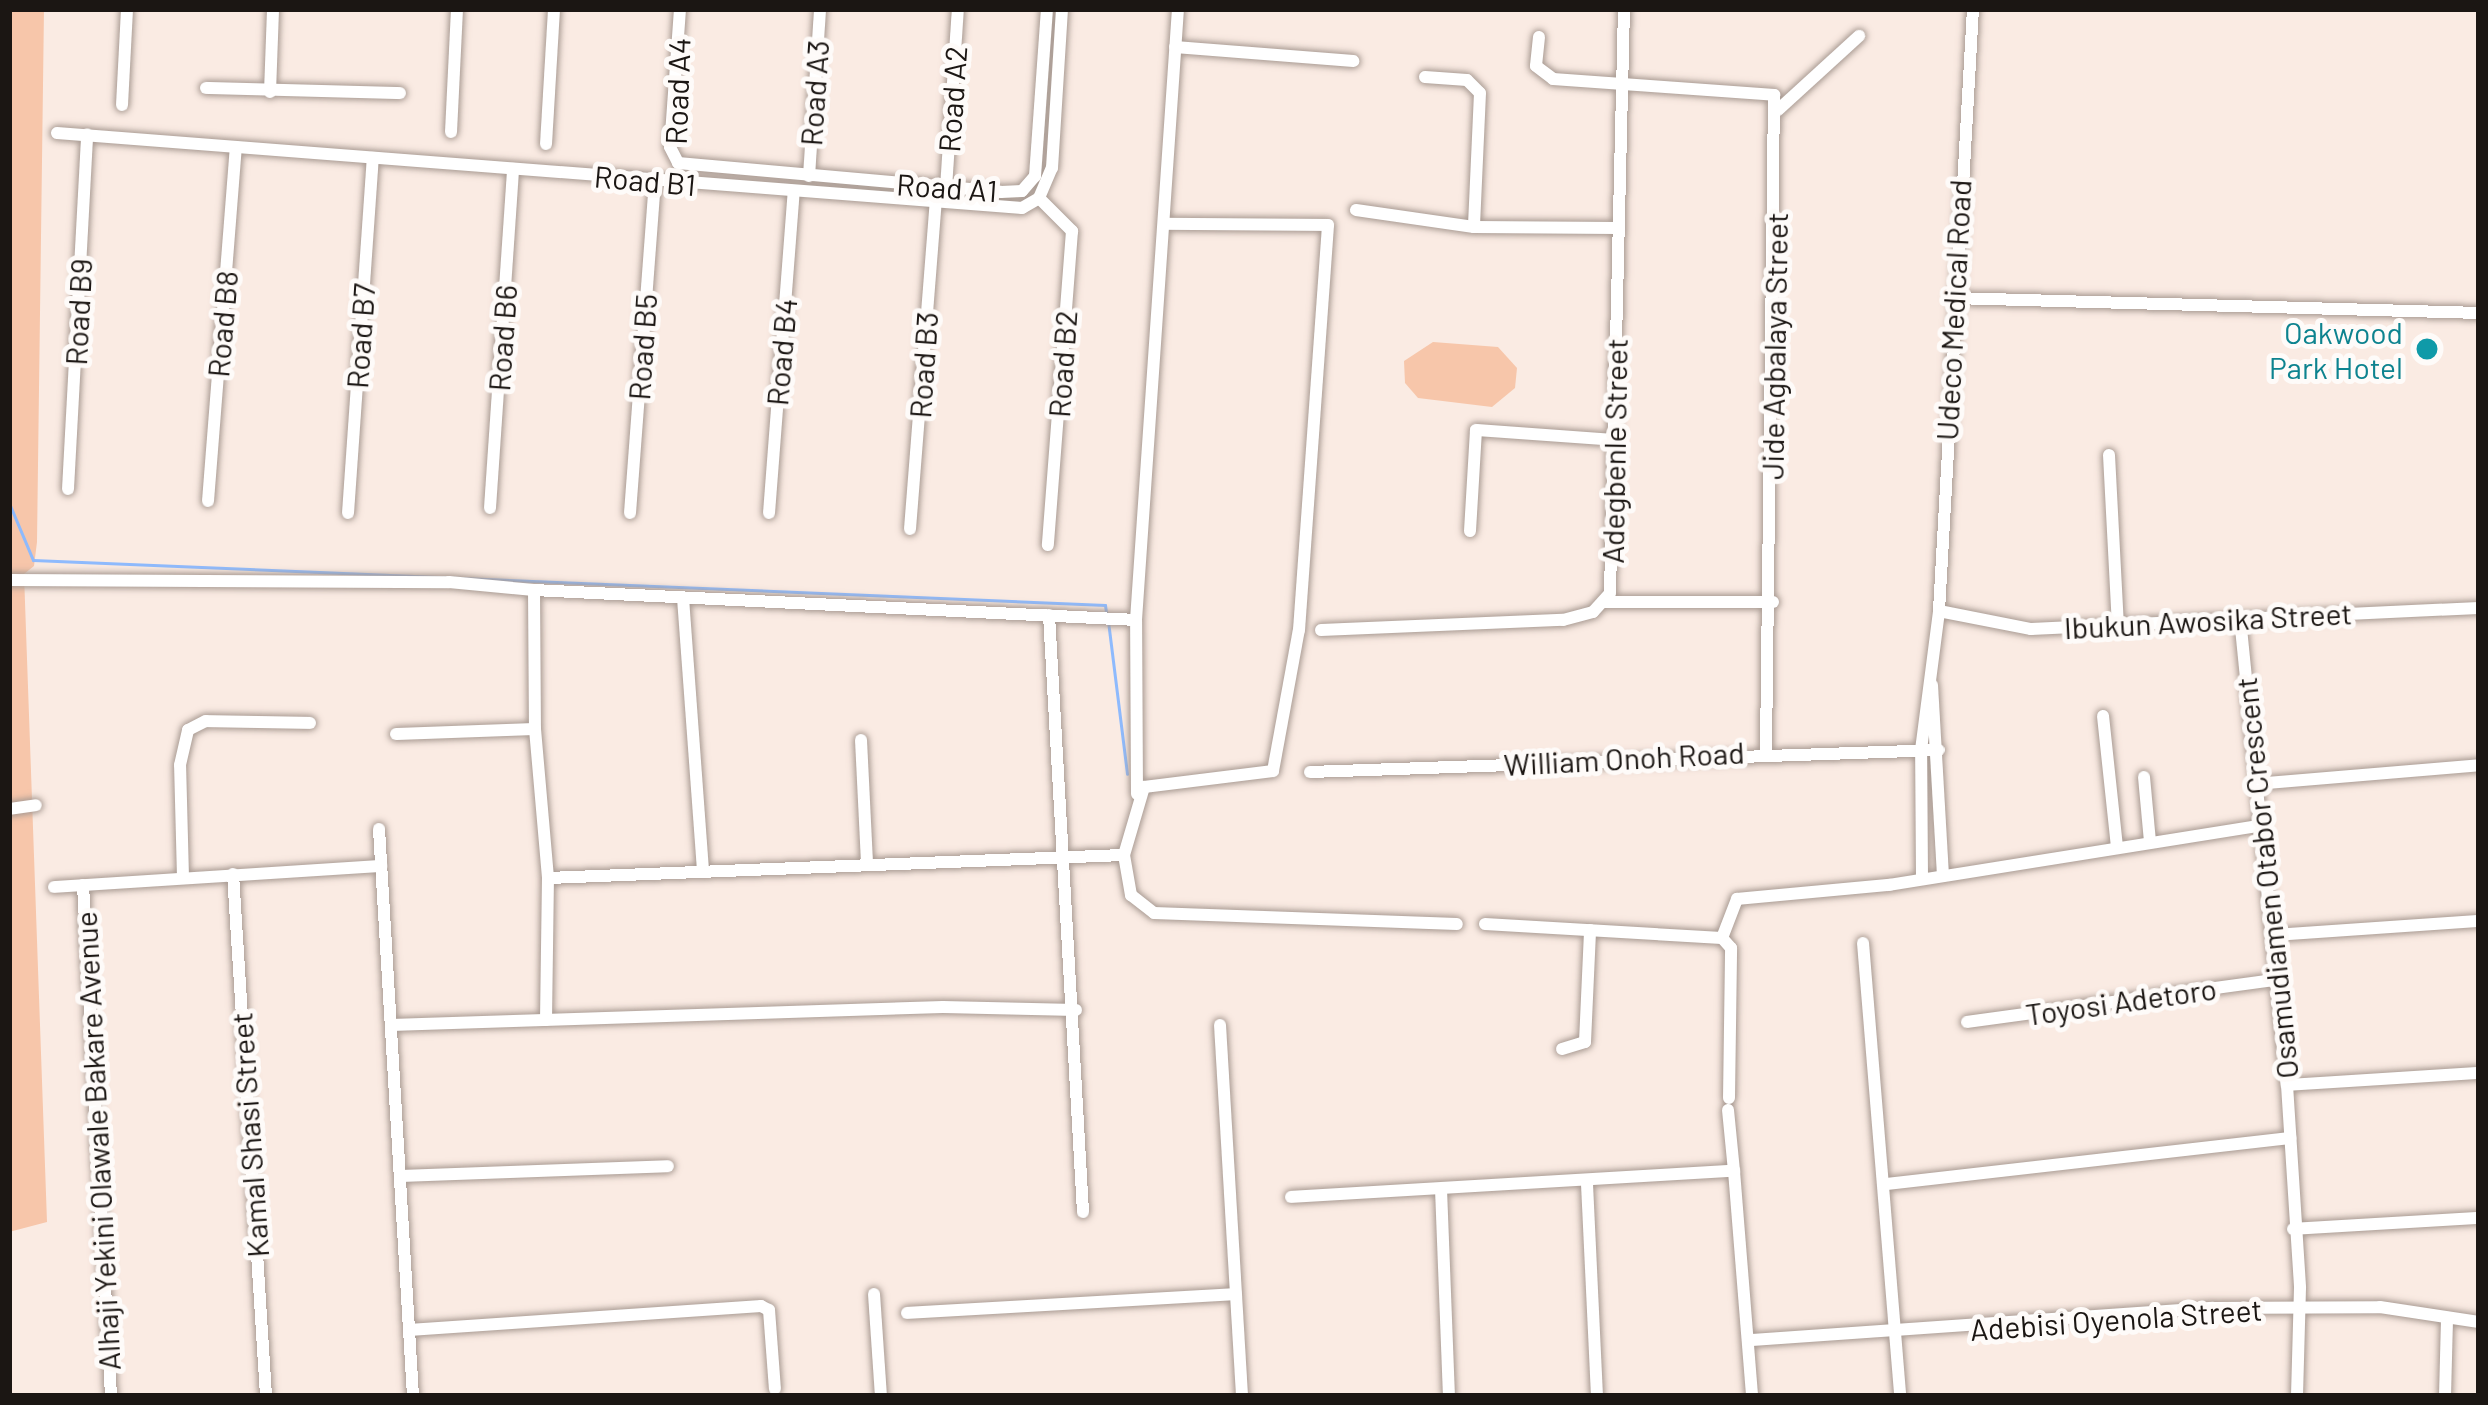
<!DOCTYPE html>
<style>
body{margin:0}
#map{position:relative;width:2488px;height:1405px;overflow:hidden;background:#faebe3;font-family:Barlow,sans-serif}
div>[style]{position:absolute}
.green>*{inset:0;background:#f7c6aa}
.stream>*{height:3px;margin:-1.5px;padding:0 1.5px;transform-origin:1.5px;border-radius:1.5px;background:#8ebafd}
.roads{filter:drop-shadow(0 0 3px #a99b93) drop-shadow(0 0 3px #a99b93)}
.street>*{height:12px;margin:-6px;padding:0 6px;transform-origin:6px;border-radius:6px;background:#fff}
.dots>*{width:33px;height:33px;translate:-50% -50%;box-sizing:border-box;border:6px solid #fefbf9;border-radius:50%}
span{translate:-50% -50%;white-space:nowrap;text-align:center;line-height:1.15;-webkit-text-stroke:10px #fefbf9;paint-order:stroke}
.street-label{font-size:30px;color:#1b1613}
.culture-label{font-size:30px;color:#0d838f}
.right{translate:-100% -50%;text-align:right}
.frame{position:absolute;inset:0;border:12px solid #1b1613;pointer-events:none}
</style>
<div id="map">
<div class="green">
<div style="clip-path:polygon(9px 9px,44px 9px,37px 542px,34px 566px,24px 574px,47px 1222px,9px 1232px)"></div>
<div style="clip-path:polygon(1433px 342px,1498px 347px,1517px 368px,1515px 388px,1492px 407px,1418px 398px,1405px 383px,1404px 361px)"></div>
</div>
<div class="stream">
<div style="left:9px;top:503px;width:62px;rotate:67.2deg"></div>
<div style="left:33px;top:560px;width:1073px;rotate:2.4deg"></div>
<div style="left:1105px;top:605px;width:7px;rotate:82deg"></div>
<div style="left:1108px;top:621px;width:154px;rotate:82.9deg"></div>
</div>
<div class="roads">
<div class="street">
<div style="left:680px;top:9px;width:138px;rotate:94.1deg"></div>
<div style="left:670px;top:147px;width:18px;rotate:63deg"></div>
<div style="left:678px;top:163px;width:324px;rotate:5.1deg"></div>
<div style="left:1001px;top:192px;width:21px;rotate:-3deg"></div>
<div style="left:1022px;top:191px;width:20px;rotate:-49deg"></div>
<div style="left:1035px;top:176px;width:167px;rotate:-85.9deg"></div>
<div style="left:1539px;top:37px;width:29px;rotate:96deg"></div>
<div style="left:1536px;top:66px;width:21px;rotate:37deg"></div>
<div style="left:1553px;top:79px;width:222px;rotate:4.1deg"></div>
<div style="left:1774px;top:95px;width:656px;rotate:90.7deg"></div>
<div style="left:1175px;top:47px;width:179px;rotate:4.5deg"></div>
<div style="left:1425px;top:77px;width:42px;rotate:4.1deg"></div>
<div style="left:1467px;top:80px;width:18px;rotate:45deg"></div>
<div style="left:1480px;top:93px;width:134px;rotate:92.6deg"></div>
<div style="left:206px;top:88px;width:194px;rotate:1.5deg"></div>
<div style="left:270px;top:92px;width:83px;rotate:-87.9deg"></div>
<div style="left:122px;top:105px;width:96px;rotate:-87deg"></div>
<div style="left:1778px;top:110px;width:110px;rotate:-42.4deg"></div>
<div style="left:451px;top:132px;width:123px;rotate:-87.2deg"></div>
<div style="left:57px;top:133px;width:968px;rotate:4.44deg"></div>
<div style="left:1022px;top:208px;width:20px;rotate:-30deg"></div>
<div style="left:1039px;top:198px;width:33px;rotate:-67deg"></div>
<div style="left:1052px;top:168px;width:159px;rotate:-86.4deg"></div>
<div style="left:546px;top:144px;width:135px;rotate:-86.6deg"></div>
<div style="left:809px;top:176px;width:167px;rotate:-86.2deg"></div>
<div style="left:946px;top:188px;width:179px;rotate:-86.2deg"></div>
<div style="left:1039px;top:198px;width:47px;rotate:45deg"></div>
<div style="left:1072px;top:231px;width:315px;rotate:94.4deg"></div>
<div style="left:1356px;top:210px;width:119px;rotate:8.2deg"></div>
<div style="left:1474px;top:227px;width:143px;rotate:0.4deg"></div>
<div style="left:1953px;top:298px;width:526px;rotate:1.63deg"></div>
<div style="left:2109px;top:455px;width:169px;rotate:87deg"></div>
<div style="left:68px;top:489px;width:355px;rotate:-86.9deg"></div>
<div style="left:208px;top:501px;width:355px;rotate:-85.5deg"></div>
<div style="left:490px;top:508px;width:340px;rotate:-86.1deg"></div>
<div style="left:348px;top:513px;width:356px;rotate:-86deg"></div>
<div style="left:630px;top:513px;width:333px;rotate:-85.7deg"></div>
<div style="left:769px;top:513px;width:323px;rotate:-85.6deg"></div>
<div style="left:910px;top:529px;width:328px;rotate:-85.5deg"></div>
<div style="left:1470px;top:531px;width:101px;rotate:-86.6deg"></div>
<div style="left:1476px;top:430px;width:139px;rotate:4.1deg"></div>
<div style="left:9px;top:580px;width:440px;rotate:0.3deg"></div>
<div style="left:449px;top:582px;width:85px;rotate:5.4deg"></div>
<div style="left:534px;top:590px;width:139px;rotate:89.6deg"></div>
<div style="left:535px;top:729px;width:150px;rotate:85deg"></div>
<div style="left:534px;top:590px;width:603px;rotate:2.85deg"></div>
<div style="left:683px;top:598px;width:274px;rotate:85.8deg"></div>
<div style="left:1603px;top:602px;width:170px"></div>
<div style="left:1939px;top:611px;width:94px;rotate:11.1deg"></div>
<div style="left:2031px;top:629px;width:448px;rotate:-2.7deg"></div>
<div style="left:1049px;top:615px;width:598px;rotate:86.74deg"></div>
<div style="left:2240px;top:618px;width:469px;rotate:84.3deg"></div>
<div style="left:2287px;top:1085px;width:203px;rotate:86.3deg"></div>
<div style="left:2300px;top:1288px;width:108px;rotate:91.6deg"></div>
<div style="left:1321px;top:630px;width:242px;rotate:-2.4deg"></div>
<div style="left:1563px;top:620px;width:31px;rotate:-15deg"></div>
<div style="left:1593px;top:612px;width:25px;rotate:-48deg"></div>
<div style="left:1610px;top:593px;width:584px;rotate:-88.63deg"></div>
<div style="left:1932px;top:685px;width:189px;rotate:86.7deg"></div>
<div style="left:2103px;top:716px;width:132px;rotate:83.9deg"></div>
<div style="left:396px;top:734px;width:139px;rotate:-2.1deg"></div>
<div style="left:861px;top:740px;width:124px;rotate:87.2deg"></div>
<div style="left:1310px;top:772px;width:629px;rotate:-2deg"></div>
<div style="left:2144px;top:777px;width:65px;rotate:84.7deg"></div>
<div style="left:2255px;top:784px;width:225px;rotate:-4.8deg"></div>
<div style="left:1137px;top:794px;width:174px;rotate:-90.3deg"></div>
<div style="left:1136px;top:620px;width:612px;rotate:-86.07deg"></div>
<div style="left:9px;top:809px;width:27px;rotate:-8deg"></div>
<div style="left:379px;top:829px;width:568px;rotate:86.57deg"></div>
<div style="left:1124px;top:855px;width:41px;rotate:80.1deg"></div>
<div style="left:1131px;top:895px;width:29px;rotate:38deg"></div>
<div style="left:1154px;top:913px;width:303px;rotate:2.1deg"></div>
<div style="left:233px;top:874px;width:523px;rotate:86.38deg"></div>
<div style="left:183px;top:877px;width:112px;rotate:-91.5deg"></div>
<div style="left:180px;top:765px;width:36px;rotate:-77deg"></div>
<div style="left:188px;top:730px;width:20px;rotate:-27deg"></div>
<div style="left:206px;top:721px;width:104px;rotate:1.1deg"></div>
<div style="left:1922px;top:878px;width:128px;rotate:-90.4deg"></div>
<div style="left:1921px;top:750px;width:140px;rotate:-82.6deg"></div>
<div style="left:1939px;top:611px;width:603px;rotate:-86.77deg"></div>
<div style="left:83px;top:885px;width:512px;rotate:86.86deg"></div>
<div style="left:54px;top:887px;width:328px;rotate:-3.7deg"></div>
<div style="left:1485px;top:924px;width:237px;rotate:3.4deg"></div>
<div style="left:2273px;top:935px;width:206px;rotate:-3.9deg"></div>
<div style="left:1863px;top:943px;width:455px;rotate:85.3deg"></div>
<div style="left:546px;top:1020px;width:142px;rotate:-89.2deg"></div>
<div style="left:548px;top:878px;width:576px;rotate:-2.29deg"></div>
<div style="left:1124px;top:855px;width:71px;rotate:-73.6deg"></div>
<div style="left:1144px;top:787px;width:130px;rotate:-7.1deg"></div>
<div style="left:1273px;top:771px;width:143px;rotate:-79.6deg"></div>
<div style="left:1299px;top:630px;width:406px;rotate:-85.9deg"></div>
<div style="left:1328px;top:225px;width:162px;rotate:-179.6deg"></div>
<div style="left:1967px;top:1022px;width:311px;rotate:-7.8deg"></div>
<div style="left:391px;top:1025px;width:552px;rotate:-1.87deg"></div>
<div style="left:943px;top:1007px;width:133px;rotate:1.3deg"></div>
<div style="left:1220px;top:1025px;width:372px;rotate:86.6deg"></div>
<div style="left:1562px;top:1049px;width:24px;rotate:-17deg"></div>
<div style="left:1585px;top:1042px;width:112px;rotate:-87.4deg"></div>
<div style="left:2287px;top:1085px;width:192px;rotate:-3.6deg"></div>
<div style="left:1729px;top:1098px;width:150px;rotate:-89.2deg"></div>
<div style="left:1731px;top:948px;width:13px;rotate:-132deg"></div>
<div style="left:1722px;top:938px;width:42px;rotate:-69deg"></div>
<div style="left:1737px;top:899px;width:153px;rotate:-5.3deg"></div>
<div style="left:1889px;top:885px;width:373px;rotate:-9.1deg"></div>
<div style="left:1728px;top:1110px;width:61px;rotate:84.4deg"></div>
<div style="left:400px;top:1176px;width:268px;rotate:-2.1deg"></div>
<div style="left:1587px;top:1184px;width:212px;rotate:87.3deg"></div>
<div style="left:1886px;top:1184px;width:407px;rotate:-6.5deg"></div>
<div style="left:1441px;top:1189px;width:207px;rotate:87.8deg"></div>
<div style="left:1291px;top:1197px;width:444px;rotate:-3.4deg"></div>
<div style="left:1734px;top:1171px;width:226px;rotate:85.4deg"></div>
<div style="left:2293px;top:1229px;width:186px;rotate:-3.4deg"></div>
<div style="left:874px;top:1294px;width:102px;rotate:86.1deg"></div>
<div style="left:907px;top:1313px;width:329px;rotate:-3.3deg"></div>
<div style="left:409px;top:1330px;width:353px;rotate:-3.9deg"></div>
<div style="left:761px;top:1306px;width:9px;rotate:27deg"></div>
<div style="left:769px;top:1310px;width:79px;rotate:85.7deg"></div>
<div style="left:1752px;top:1340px;width:462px;rotate:-4deg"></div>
<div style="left:2213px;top:1308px;width:167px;rotate:-0.3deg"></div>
<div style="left:2380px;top:1307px;width:100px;rotate:8.6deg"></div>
<div style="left:2445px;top:1396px;width:78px;rotate:-88.5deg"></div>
</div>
</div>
<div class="dots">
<div style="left:2427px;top:349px;background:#0f9aa8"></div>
</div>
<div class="street-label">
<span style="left:677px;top:91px;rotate:-88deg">Road A4</span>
<span style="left:814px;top:93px;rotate:-86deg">Road A3</span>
<span style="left:952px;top:99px;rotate:-86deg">Road A2</span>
<span style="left:645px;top:180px;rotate:5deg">Road B1</span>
<span style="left:947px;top:187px;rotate:4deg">Road A1</span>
<span style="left:1953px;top:310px;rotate:-87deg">Udeco Medical Road</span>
<span style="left:78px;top:312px;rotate:-87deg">Road B9</span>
<span style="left:222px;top:324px;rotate:-85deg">Road B8</span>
<span style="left:360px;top:336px;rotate:-86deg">Road B7</span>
<span style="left:502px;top:338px;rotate:-86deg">Road B6</span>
<span style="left:1774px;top:346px;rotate:-89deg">Jide Agbalaya Street</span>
<span style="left:642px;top:347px;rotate:-86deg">Road B5</span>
<span style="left:781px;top:352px;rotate:-85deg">Road B4</span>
<span style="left:1062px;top:364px;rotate:-86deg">Road B2</span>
<span style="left:923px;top:365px;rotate:-86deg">Road B3</span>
<span style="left:1614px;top:451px;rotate:-89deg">Adegbenle Street</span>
<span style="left:2208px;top:620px;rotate:-3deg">Ibukun Awosika Street</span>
<span style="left:1624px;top:758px;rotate:-3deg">William Onoh Road</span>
<span style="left:2266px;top:878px;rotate:-96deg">Osamudiamen Otabor Crescent</span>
<span style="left:2121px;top:1001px;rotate:-8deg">Toyosi Adetoro</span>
<span style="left:249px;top:1135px;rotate:-94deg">Kamal Shasi Street</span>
<span style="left:97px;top:1141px;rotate:-93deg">Alhaji Yekini Olawale Bakare Avenue</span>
<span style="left:2116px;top:1319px;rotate:-4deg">Adebisi Oyenola Street</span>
</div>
<div class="culture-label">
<span class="right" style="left:2403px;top:349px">Oakwood<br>Park Hotel</span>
</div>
<div class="frame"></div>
</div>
